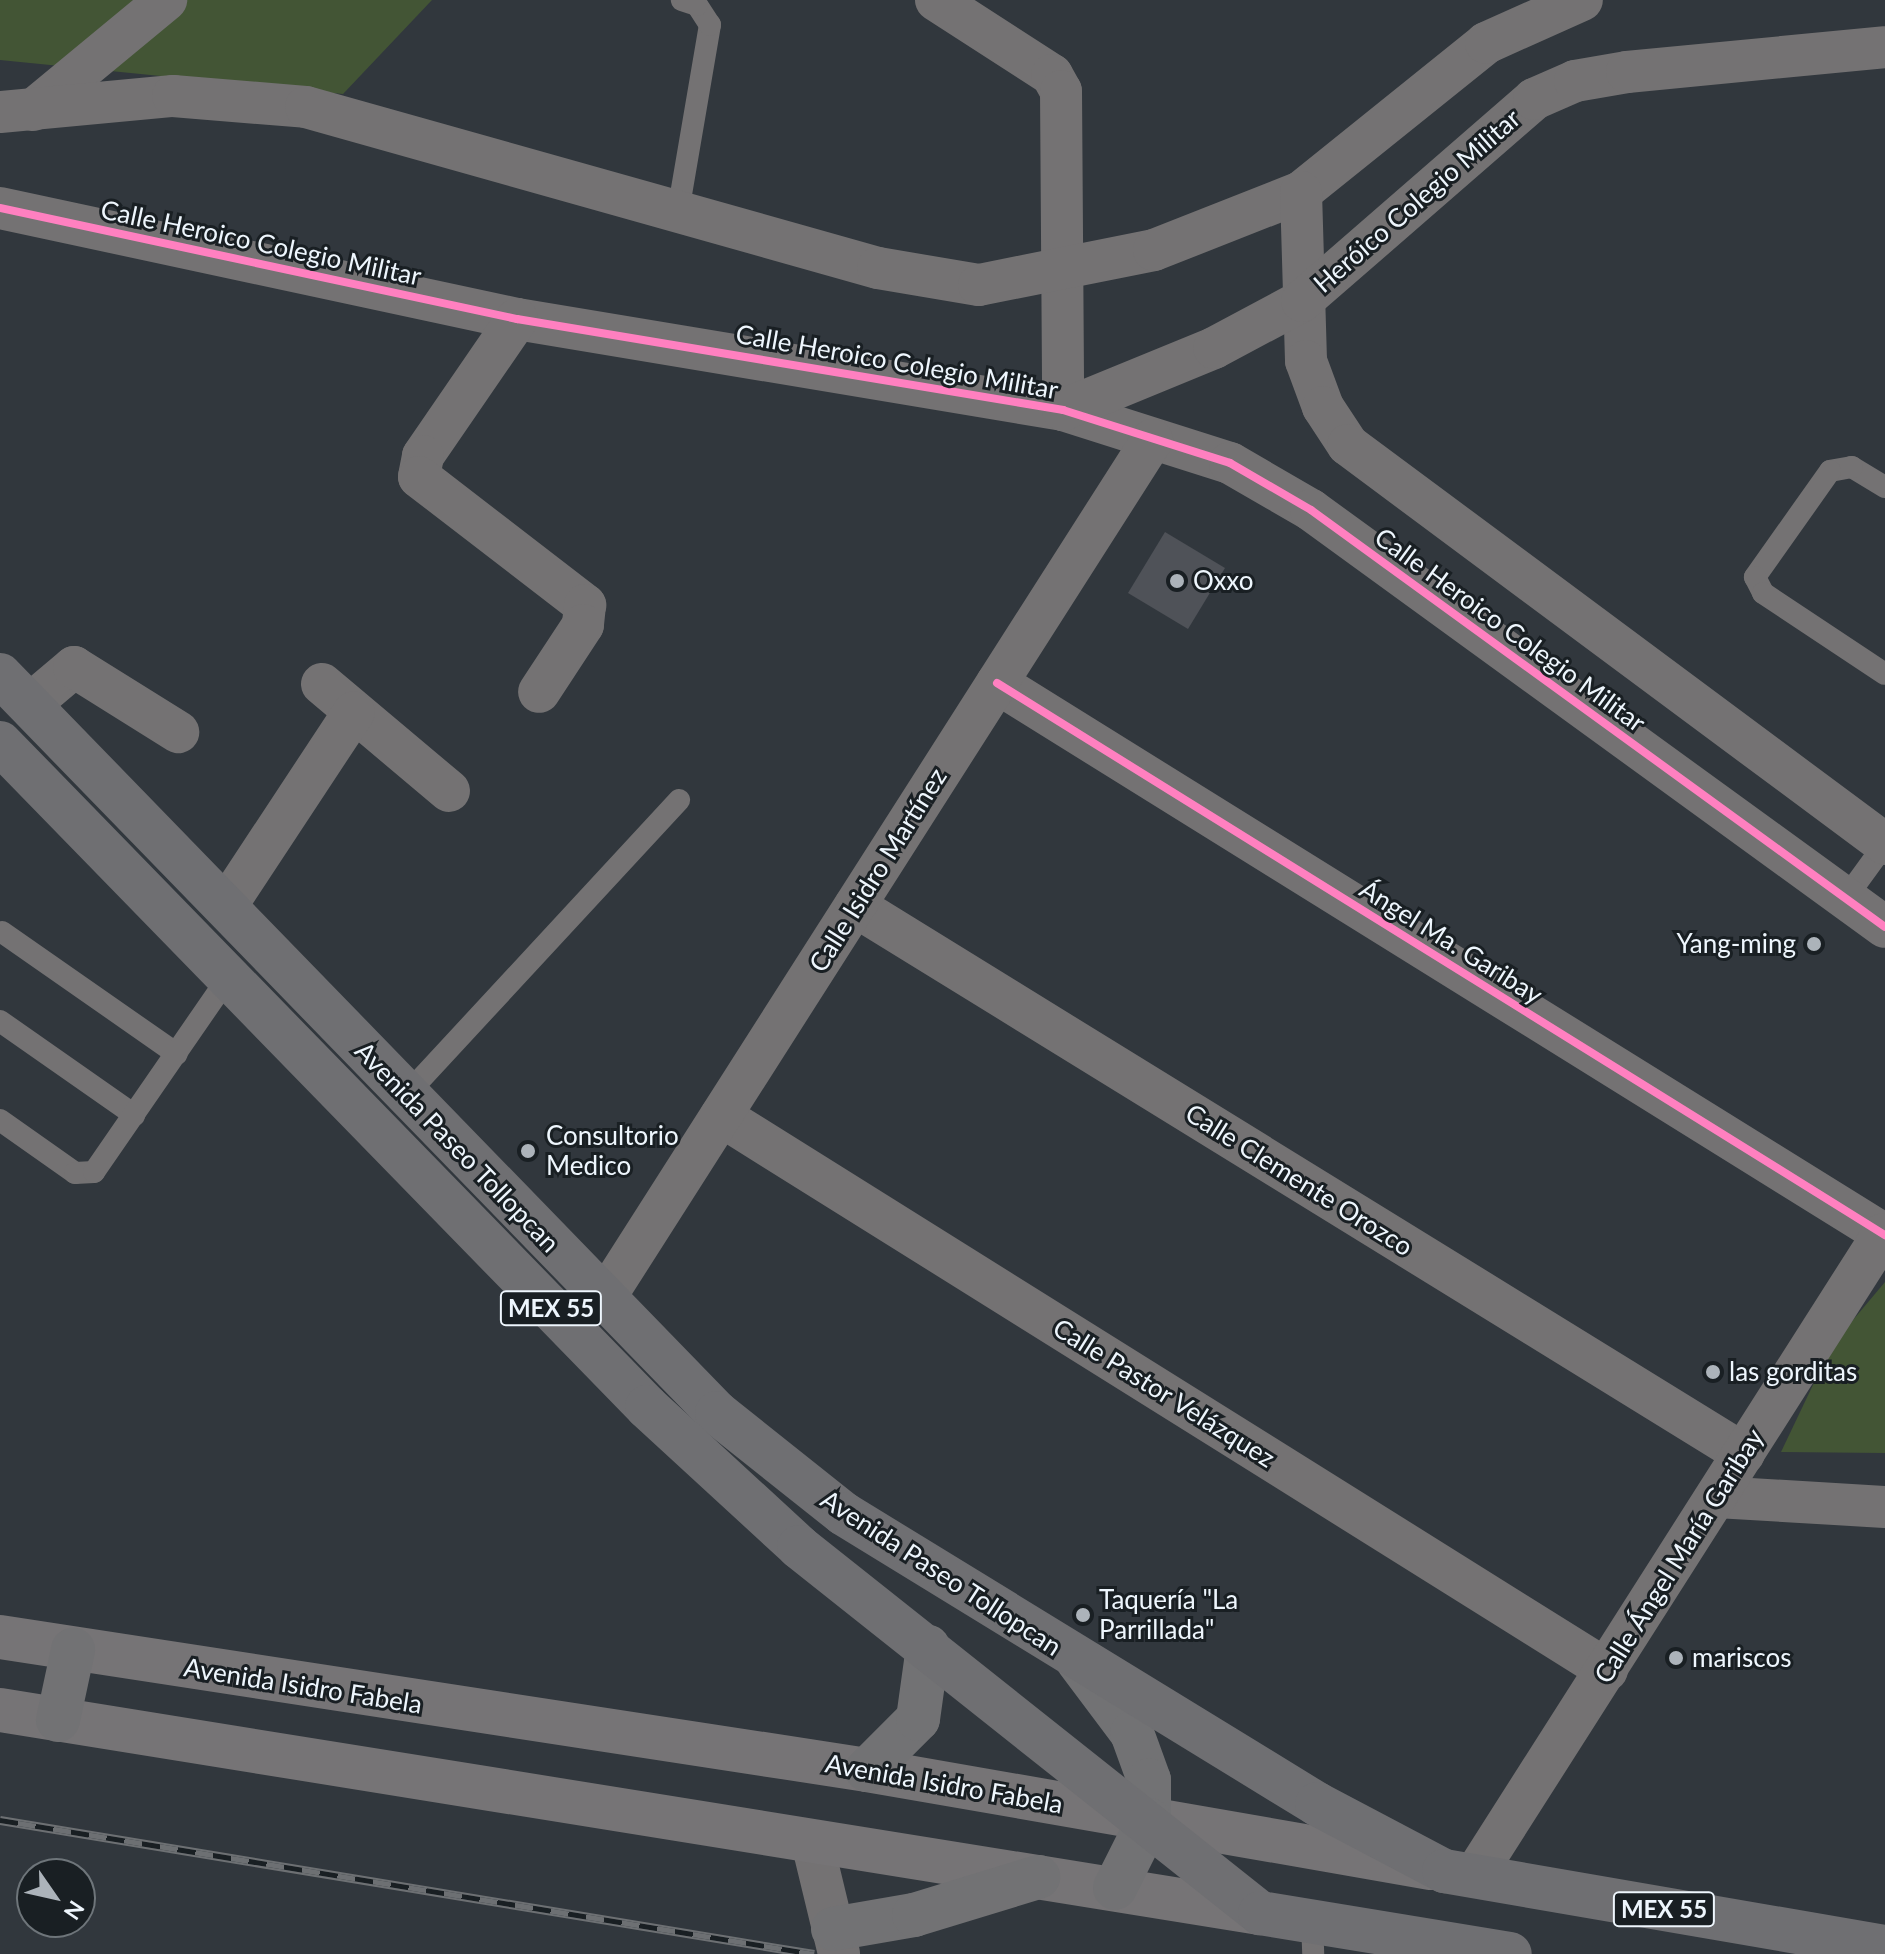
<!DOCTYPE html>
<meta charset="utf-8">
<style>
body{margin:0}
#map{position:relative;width:1885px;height:1954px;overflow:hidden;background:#31373d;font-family:Lato,sans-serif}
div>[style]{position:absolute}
.green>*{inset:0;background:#435535}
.building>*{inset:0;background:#4f5258}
.lane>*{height:22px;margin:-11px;padding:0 11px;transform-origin:11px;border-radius:11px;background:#747273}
.street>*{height:42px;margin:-21px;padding:0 21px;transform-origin:21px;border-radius:21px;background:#747273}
.secondary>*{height:44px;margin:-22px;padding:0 22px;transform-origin:22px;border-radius:22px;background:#767476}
.primary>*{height:44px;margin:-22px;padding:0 22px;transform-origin:22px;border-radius:22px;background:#727274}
.highway>*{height:44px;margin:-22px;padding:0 22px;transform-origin:22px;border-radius:22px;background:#6f6f72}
.rail>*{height:9px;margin-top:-4.5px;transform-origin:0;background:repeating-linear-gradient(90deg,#191f23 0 18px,#6d7073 0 36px);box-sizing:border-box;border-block:2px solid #6d7073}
.cycleway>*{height:8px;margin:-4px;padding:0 4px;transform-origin:4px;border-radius:4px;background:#ff80c0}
.dots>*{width:22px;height:22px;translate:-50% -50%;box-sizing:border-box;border:4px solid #191f23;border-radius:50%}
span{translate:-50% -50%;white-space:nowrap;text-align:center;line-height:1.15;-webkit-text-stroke:6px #191f23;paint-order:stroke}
.shield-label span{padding:2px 6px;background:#191f23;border:2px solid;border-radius:6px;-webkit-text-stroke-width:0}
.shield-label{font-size:24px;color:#eef6fd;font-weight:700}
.street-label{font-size:26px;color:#eef6fd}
.poi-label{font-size:26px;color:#eef6fd}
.left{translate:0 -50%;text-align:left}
.right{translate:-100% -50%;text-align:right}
.north{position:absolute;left:16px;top:1858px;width:80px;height:80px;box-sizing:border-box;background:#191f23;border:2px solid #6e757a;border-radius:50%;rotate:124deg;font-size:22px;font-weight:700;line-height:32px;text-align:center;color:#eef6fd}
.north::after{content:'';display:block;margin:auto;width:28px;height:36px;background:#acb3ba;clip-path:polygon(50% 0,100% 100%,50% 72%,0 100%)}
</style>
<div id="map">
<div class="green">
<div style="clip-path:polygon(0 0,432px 0,343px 94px,0 60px)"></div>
<div style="clip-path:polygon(1885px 1282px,1885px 1453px,1781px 1452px,1832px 1345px)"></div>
</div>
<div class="building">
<div style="clip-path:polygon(1165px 532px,1225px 568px,1188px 629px,1128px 593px)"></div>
</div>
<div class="lane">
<div style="left:678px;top:212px;width:190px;rotate:-80.3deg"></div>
<div style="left:710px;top:25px;width:24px;rotate:-123deg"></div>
<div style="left:697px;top:5px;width:16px;rotate:-162deg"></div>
<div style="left:1885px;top:487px;width:39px;rotate:-149deg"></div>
<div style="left:1852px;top:467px;width:22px;rotate:170deg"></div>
<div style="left:1830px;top:471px;width:130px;rotate:125.3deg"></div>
<div style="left:1755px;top:577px;width:18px;rotate:63deg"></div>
<div style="left:1763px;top:593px;width:146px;rotate:33.6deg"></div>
<div style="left:1845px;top:899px;width:68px;rotate:-54deg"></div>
<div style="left:2px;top:932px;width:213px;rotate:34.9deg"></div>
<div style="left:0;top:1021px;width:164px;rotate:35deg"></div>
<div style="left:406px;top:1095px;width:402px;rotate:-47.2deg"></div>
<div style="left:0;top:1120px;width:92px;rotate:35.2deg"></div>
<div style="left:75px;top:1173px;width:19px;rotate:-3deg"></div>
<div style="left:94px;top:1172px;width:236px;rotate:-55.4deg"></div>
<div style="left:1312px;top:1919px;width:35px;rotate:88deg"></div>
</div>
<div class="street">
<div style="left:936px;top:0;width:138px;rotate:32.9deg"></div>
<div style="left:1052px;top:75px;width:18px;rotate:61deg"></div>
<div style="left:1061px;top:91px;width:319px;rotate:89.6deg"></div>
<div style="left:33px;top:110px;width:173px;rotate:-39.6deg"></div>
<div style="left:0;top:112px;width:174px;rotate:-5.3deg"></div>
<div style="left:173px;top:96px;width:133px;rotate:4.7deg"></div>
<div style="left:306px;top:107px;width:594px;rotate:15.72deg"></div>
<div style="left:878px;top:268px;width:102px;rotate:9.6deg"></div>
<div style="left:979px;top:285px;width:178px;rotate:-11.3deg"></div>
<div style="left:1154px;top:250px;width:158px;rotate:-21.5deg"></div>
<div style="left:1301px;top:192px;width:238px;rotate:-38.8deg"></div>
<div style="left:1486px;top:43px;width:105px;rotate:-24.1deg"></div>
<div style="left:1301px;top:192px;width:169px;rotate:88.3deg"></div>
<div style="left:1306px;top:361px;width:49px;rotate:69.7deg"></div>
<div style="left:1323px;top:407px;width:45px;rotate:56.7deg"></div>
<div style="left:1348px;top:445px;width:669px;rotate:36.61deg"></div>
<div style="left:0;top:208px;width:529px;rotate:12.12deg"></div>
<div style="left:517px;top:319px;width:554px;rotate:9.46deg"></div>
<div style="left:1063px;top:410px;width:175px;rotate:17.6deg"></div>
<div style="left:1230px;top:463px;width:94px;rotate:30.1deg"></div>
<div style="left:1311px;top:510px;width:709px;rotate:36deg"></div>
<div style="left:517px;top:319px;width:166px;rotate:124.5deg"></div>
<div style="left:423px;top:456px;width:21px;rotate:101deg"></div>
<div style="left:419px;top:477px;width:210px;rotate:37.6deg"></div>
<div style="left:585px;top:605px;width:20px;rotate:96deg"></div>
<div style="left:583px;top:625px;width:80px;rotate:123.3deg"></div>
<div style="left:1063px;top:410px;width:163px;rotate:-22.3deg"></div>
<div style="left:1214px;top:348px;width:100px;rotate:-28.1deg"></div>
<div style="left:1302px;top:301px;width:308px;rotate:-41deg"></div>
<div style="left:1534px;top:99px;width:45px;rotate:-23.7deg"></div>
<div style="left:1575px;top:81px;width:53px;rotate:-9.8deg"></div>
<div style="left:1627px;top:72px;width:259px;rotate:-5.5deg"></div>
<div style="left:997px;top:683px;width:1046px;rotate:31.87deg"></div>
<div style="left:322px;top:684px;width:166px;rotate:40.1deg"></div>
<div style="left:29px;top:705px;width:59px;rotate:-40.2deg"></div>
<div style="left:74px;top:667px;width:123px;rotate:32deg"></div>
<div style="left:226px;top:906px;width:232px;rotate:-56.6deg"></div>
<div style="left:855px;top:906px;width:1044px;rotate:31.65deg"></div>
<div style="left:721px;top:1116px;width:1045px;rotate:32.02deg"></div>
<div style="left:604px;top:1299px;width:1019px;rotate:-57.46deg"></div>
<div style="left:1717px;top:1497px;width:168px;rotate:3.4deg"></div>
<div style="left:812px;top:1842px;width:115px;rotate:76.4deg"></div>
<div style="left:1474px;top:1876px;width:761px;rotate:-57.5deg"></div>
</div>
<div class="secondary">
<div style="left:0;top:1637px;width:877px;rotate:8.72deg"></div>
<div style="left:867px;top:1770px;width:572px;rotate:9.86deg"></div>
<div style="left:0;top:1710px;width:1276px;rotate:9.15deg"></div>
</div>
<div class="primary">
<div style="left:1078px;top:1661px;width:90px;rotate:53.1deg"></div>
<div style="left:1132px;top:1733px;width:50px;rotate:70.1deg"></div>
<div style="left:1149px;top:1780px;width:40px;rotate:90deg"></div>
<div style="left:1149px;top:1820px;width:76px;rotate:116.6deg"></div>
<div style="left:58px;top:1720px;width:72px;rotate:-77.9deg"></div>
<div style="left:867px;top:1770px;width:72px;rotate:-45deg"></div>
<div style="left:918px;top:1719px;width:73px;rotate:-82.1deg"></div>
<div style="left:833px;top:1929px;width:82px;rotate:-9.8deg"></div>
<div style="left:914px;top:1915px;width:130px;rotate:-17deg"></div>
</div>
<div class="highway">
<div style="left:0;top:675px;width:1029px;rotate:45.83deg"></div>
<div style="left:717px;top:1413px;width:162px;rotate:38.5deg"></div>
<div style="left:844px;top:1514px;width:555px;rotate:31.51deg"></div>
<div style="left:1317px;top:1804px;width:144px;rotate:27.8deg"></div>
<div style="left:1444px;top:1871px;width:448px;rotate:9.8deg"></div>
<div style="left:0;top:743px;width:927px;rotate:45.74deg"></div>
<div style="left:647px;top:1407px;width:207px;rotate:42.6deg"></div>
<div style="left:799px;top:1547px;width:589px;rotate:38.45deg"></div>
<div style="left:1260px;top:1913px;width:253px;rotate:9.3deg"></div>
</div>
<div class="rail">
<div style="left:0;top:1820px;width:825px;rotate:9.35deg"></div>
</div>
<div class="cycleway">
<div style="left:0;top:208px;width:529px;rotate:12.12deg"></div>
<div style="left:517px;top:319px;width:554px;rotate:9.46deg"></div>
<div style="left:1063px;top:410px;width:175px;rotate:17.6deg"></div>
<div style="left:1230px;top:463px;width:94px;rotate:30.1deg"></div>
<div style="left:1311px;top:510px;width:709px;rotate:36deg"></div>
<div style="left:997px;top:683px;width:1046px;rotate:31.87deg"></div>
</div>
<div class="dots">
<div style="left:1177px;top:581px;background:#acb3ba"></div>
<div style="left:1814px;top:944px;background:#acb3ba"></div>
<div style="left:528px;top:1151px;background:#acb3ba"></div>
<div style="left:1713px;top:1372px;background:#acb3ba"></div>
<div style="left:1083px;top:1615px;background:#acb3ba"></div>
<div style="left:1676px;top:1658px;background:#acb3ba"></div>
</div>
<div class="shield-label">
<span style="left:551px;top:1308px">MEX 55</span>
<span style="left:1664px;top:1909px">MEX 55</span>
</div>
<div class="street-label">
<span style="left:1417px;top:201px;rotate:-41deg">Heróico Colegio Militar</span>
<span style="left:261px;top:243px;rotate:12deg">Calle Heroico Colegio Militar</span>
<span style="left:897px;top:362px;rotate:10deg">Calle Heroico Colegio Militar</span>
<span style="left:1510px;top:630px;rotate:36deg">Calle Heroico Colegio Militar</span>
<span style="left:878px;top:870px;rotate:-58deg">Calle Isidro Martínez</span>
<span style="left:1451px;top:942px;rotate:32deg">Ángel Ma. Garibay</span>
<span style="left:457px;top:1147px;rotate:46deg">Avenida Paseo Tollopcan</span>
<span style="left:1299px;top:1180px;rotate:32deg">Calle Clemente Orozco</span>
<span style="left:1164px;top:1393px;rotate:32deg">Calle Pastor Velázquez</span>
<span style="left:1679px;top:1556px;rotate:-58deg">Calle Ángel María Garibay</span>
<span style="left:941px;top:1573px;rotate:33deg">Avenida Paseo Tollopcan</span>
<span style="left:303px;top:1686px;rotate:9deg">Avenida Isidro Fabela</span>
<span style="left:944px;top:1784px;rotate:10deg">Avenida Isidro Fabela</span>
</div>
<div class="poi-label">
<span class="left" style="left:1193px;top:581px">Oxxo</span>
<span class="right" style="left:1796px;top:944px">Yang-ming</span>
<span class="left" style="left:546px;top:1151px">Consultorio<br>Medico</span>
<span class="left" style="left:1729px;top:1372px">las gorditas</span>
<span class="left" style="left:1099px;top:1615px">Taquería "La<br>Parrillada"</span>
<span class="left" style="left:1692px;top:1658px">mariscos</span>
</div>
<div class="north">N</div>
</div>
